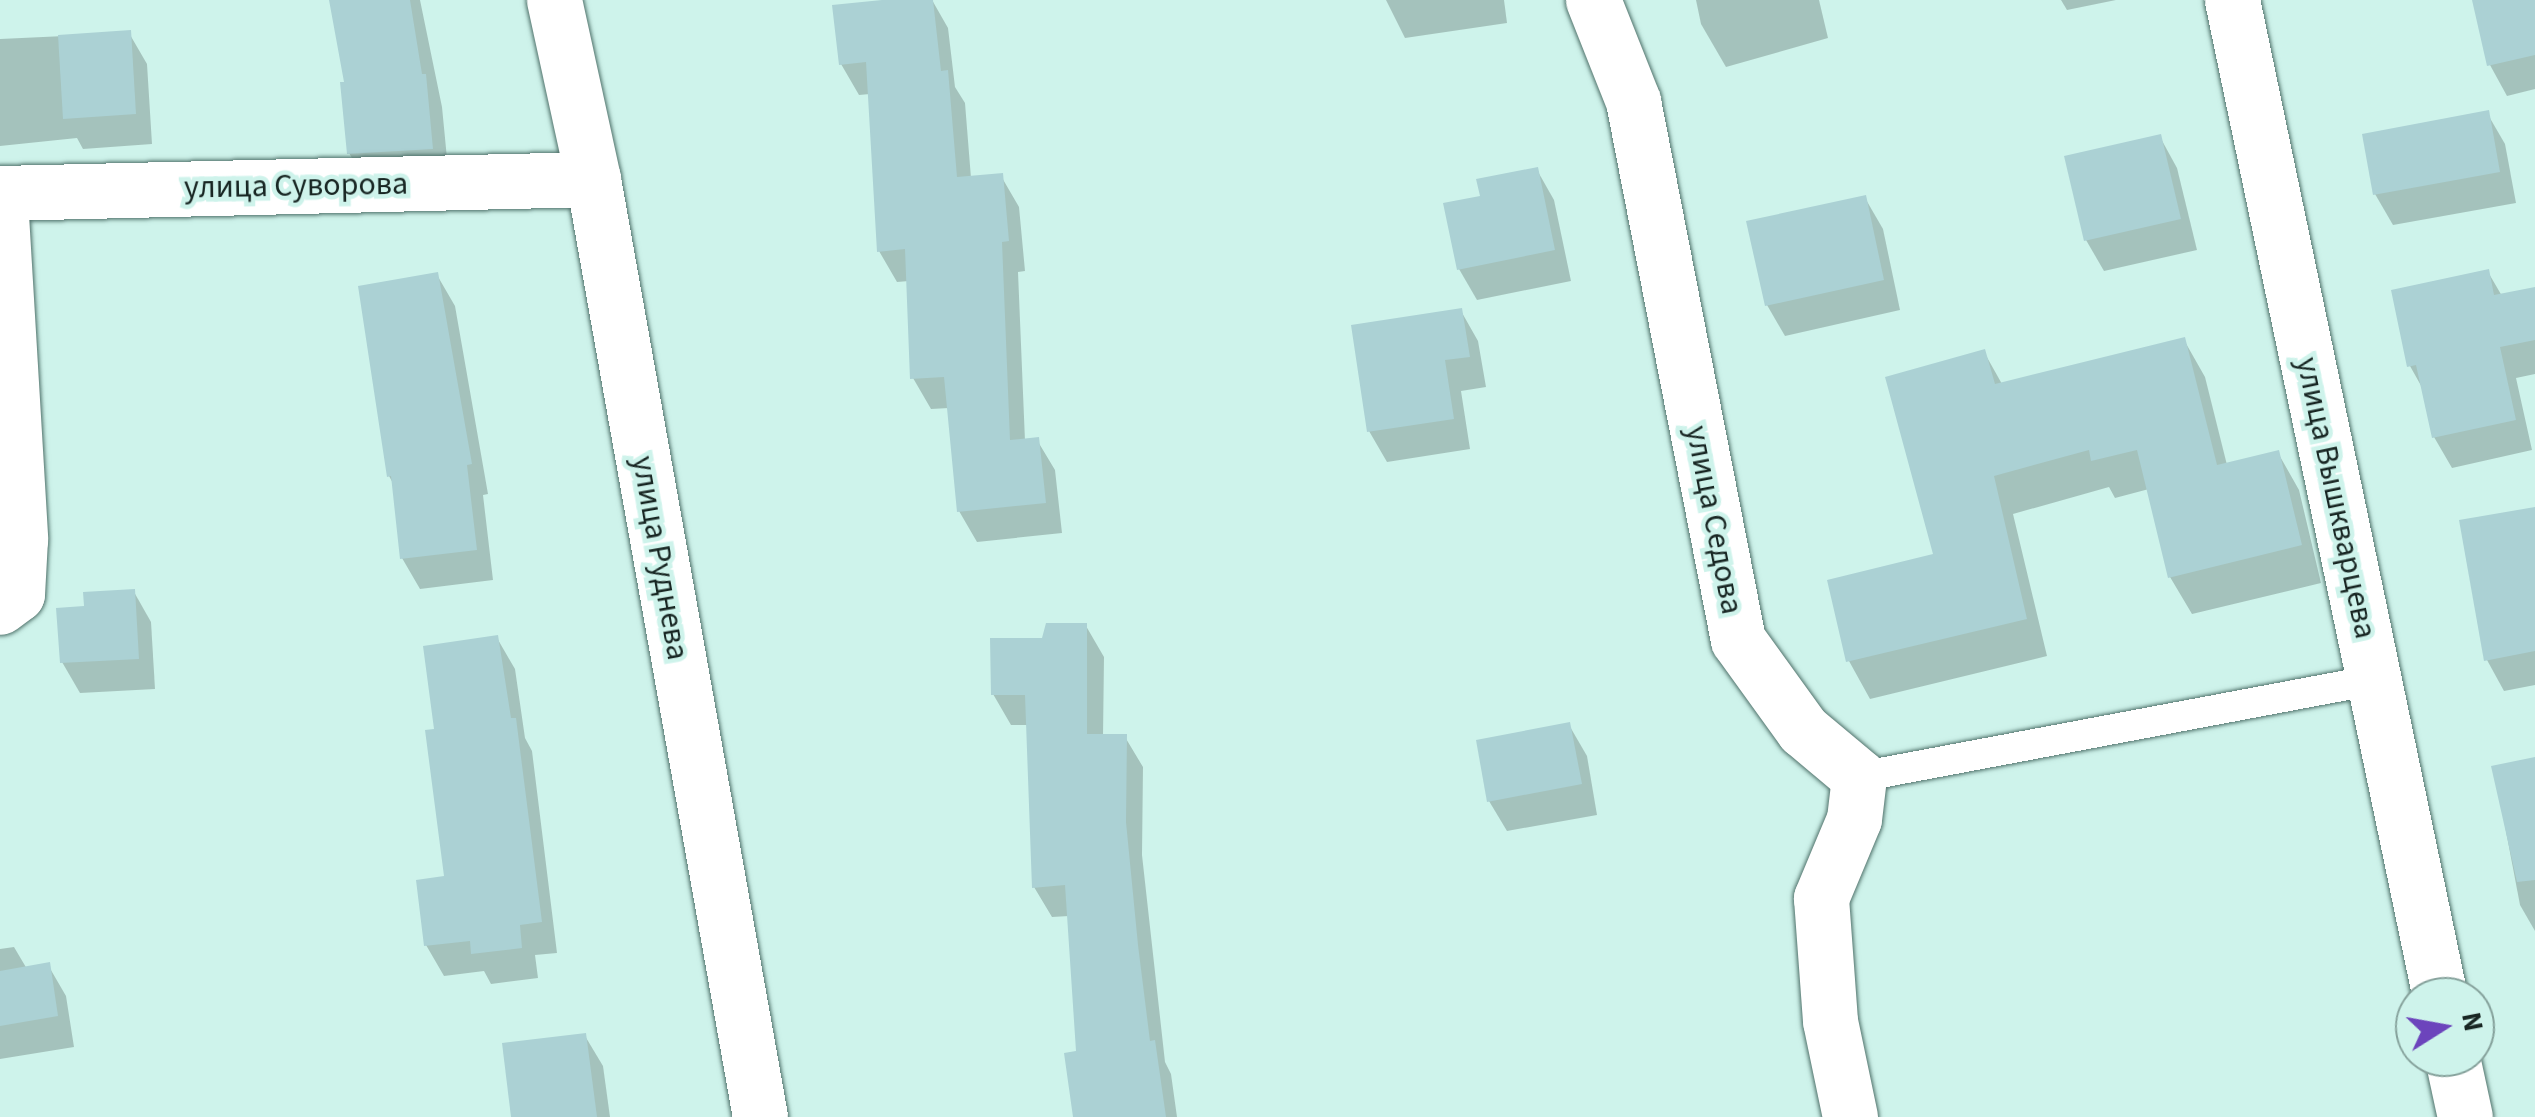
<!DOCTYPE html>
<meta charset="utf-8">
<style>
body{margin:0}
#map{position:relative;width:2535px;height:1117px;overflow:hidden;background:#cef3eb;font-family:"Source Sans 3",sans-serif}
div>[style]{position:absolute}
.shadow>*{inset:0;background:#0003}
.building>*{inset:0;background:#abd1d4}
.roads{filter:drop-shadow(0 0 2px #50726b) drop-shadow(0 0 2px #50726b)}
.lane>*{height:30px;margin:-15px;padding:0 15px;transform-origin:15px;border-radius:15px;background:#fff}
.street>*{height:55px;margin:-27.5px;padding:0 27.5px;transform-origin:27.5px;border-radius:27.5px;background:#fff}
.secondary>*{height:55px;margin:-27.5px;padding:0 27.5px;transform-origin:27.5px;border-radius:27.5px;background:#fff}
span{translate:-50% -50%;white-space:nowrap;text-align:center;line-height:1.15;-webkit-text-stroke:9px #cef3eb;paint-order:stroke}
.street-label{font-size:32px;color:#182623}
.north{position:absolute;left:2395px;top:977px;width:100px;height:100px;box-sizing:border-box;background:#cef3eb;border:2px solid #85a19b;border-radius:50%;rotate:79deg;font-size:28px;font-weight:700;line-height:40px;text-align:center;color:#182623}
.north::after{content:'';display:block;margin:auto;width:35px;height:45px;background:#6c44bc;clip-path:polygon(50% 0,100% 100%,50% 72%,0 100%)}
</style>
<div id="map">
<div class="shadow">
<div style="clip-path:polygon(331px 0,420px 0,442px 107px,449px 179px,367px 183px,349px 153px,347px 84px)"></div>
<div style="clip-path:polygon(906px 0,932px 0,948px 28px,955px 87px,965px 103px,971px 178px,1001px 176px,1019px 207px,1025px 271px,1018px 272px,1025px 441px,1037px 440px,1055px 470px,1062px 533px,977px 542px,959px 511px,949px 408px,931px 409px,913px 378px,909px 281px,897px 282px,879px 251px,870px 94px,859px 95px,841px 64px)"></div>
<div style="clip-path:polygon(1386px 0,1504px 0,1507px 23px,1405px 38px)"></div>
<div style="clip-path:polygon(1696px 0,1819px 0,1828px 38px,1726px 67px,1701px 24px)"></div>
<div style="clip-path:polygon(2061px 0,2116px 0,2067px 10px)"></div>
<div style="clip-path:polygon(2474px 0,2535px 0,2535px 89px,2507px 96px,2490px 65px)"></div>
<div style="clip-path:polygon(129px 33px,147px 64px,152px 144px,83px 149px,77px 138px,0 146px,0 39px)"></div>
<div style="clip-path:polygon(2487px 113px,2505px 144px,2516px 203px,2393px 225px,2375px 194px)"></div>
<div style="clip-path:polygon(2160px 137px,2177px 168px,2197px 250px,2104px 271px,2086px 240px)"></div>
<div style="clip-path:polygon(1537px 170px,1554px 200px,1571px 281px,1477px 300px,1459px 269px,1483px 198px)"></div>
<div style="clip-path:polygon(1865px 198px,1883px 229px,1900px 310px,1785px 336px,1767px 305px)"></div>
<div style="clip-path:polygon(2488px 272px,2502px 296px,2535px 290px,2535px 374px,2516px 378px,2532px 450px,2452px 468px,2434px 437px,2424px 391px,2410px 366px)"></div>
<div style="clip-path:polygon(437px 275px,455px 306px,488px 494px,483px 495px,493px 580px,420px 589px,402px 558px,394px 485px,389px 476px)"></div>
<div style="clip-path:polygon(1461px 311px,1478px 341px,1486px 387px,1461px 391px,1470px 449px,1387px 462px,1369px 431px)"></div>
<div style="clip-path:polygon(2184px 340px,2205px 377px,2227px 465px,2278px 453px,2299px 490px,2321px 583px,2192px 614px,2170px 577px,2149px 489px,2115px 498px,2109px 487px,2013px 514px,2047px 656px,1870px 699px,1849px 661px,1936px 556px,1984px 352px,2002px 384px)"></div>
<div style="clip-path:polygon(2535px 509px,2535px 685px,2504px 691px,2487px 660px)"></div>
<div style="clip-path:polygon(134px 592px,151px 622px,155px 689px,80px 693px,62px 662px,86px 608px)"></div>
<div style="clip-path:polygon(1086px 626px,1104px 657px,1103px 737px,1125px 737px,1143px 767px,1142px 855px,1165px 1062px,1171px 1074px,1177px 1117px,1075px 1117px,1079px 1053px,1069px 916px,1052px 917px,1034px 887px,1028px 725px,1011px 725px,993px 694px,1044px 641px)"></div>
<div style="clip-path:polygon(497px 638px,515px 669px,525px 738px,532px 751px,557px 953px,535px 955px,538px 978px,491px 984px,484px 971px,444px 976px,426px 945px,447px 878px,437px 731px)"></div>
<div style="clip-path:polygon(1569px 725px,1587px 756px,1597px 815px,1507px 831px,1489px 801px)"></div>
<div style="clip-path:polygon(2535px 759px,2535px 931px,2520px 905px,2494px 768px)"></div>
<div style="clip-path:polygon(14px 947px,27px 969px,48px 965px,66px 996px,74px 1047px,0 1059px,0 949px)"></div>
<div style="clip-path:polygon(585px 1036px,603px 1066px,610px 1117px,514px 1117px)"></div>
</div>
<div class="building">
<div style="clip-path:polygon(329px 0,410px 0,422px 74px,426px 74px,433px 149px,347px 154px,340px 82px,344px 82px)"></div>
<div style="clip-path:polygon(882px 0,933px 0,941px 71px,948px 70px,957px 177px,1003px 173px,1009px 241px,1002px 242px,1010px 440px,1039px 437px,1046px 503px,957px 512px,944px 377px,910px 379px,905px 249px,877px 252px,866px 62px,839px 65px,832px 5px)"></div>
<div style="clip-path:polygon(2472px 0,2535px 0,2535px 55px,2487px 66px)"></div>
<div style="clip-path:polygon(131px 30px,136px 114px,63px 119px,58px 35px)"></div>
<div style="clip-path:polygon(2489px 110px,2500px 172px,2373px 195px,2362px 134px)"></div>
<div style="clip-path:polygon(2161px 134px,2181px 219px,2084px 241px,2064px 156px)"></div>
<div style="clip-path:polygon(1538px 167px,1555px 250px,1457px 270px,1443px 203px,1480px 196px,1476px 179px)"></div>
<div style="clip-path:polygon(1866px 195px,1884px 280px,1765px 306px,1746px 221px)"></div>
<div style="clip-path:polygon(2489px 269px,2494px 295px,2535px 287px,2535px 340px,2500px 347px,2516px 420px,2432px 438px,2416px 365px,2407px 367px,2391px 290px)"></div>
<div style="clip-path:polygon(438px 272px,472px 464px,467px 465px,477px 550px,400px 559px,391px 476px,387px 477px,358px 286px)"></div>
<div style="clip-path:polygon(1462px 308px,1470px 357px,1445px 360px,1454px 419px,1367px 432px,1351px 325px)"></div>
<div style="clip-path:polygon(2185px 337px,2217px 465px,2279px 450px,2302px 545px,2168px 578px,2137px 450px,2091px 461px,2089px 450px,1994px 476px,2027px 619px,1846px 662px,1827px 580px,1933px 554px,1885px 377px,1985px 349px,1995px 384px)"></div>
<div style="clip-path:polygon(2535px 507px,2535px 651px,2484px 661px,2459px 520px)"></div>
<div style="clip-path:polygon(135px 589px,139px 659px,60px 663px,56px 608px,84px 606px,83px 592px)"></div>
<div style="clip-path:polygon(1046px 623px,1087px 623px,1087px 734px,1127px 734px,1126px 822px,1138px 945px,1150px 1041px,1155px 1040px,1166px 1117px,1073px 1117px,1064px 1053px,1076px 1051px,1065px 885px,1032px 888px,1025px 695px,991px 695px,990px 638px,1042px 638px)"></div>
<div style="clip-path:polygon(498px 635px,511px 718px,516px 718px,542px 922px,520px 925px,522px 948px,471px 954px,470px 941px,424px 946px,416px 880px,444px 876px,425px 730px,434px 729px,423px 646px)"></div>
<div style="clip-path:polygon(1570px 722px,1582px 784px,1487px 802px,1476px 740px)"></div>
<div style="clip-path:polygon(2535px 757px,2535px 880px,2517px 882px,2491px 766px)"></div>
<div style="clip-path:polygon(50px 962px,58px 1016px,0 1026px,0 971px)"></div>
<div style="clip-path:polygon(586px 1033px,597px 1117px,511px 1117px,502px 1043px)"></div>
</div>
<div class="roads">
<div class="lane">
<div style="left:1859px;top:777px;width:524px;rotate:-10.67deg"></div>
</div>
<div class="street">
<div style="left:1593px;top:0;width:109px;rotate:68.4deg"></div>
<div style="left:1633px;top:101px;width:549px;rotate:78.98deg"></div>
<div style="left:1738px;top:640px;width:111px;rotate:54.2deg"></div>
<div style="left:1803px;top:730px;width:73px;rotate:40deg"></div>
<div style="left:1859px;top:777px;width:42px;rotate:96.8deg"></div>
<div style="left:1854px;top:819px;width:86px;rotate:112.7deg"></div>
<div style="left:1821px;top:898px;width:123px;rotate:85.8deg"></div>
<div style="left:1830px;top:1021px;width:98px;rotate:78.2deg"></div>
<div style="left:2232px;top:0;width:1018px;rotate:78.22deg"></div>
<div style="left:0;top:193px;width:593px;rotate:-1.35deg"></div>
<div style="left:0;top:198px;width:342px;rotate:86.6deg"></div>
<div style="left:20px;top:539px;width:55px;rotate:93.1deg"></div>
<div style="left:17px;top:594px;width:21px;rotate:143deg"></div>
<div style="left:2452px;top:1057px;width:61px;rotate:77.8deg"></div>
</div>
<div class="secondary">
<div style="left:554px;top:0;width:183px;rotate:77.7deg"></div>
<div style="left:593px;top:179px;width:953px;rotate:79.9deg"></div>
</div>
</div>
<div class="street-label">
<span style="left:296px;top:186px;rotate:-1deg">улица Суворова</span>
<span style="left:2336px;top:498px;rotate:78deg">улица Вышкварцева</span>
<span style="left:1714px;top:520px;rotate:79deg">улица Седова</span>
<span style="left:660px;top:558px;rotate:80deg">улица Руднева</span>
</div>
<div class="north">N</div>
</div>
